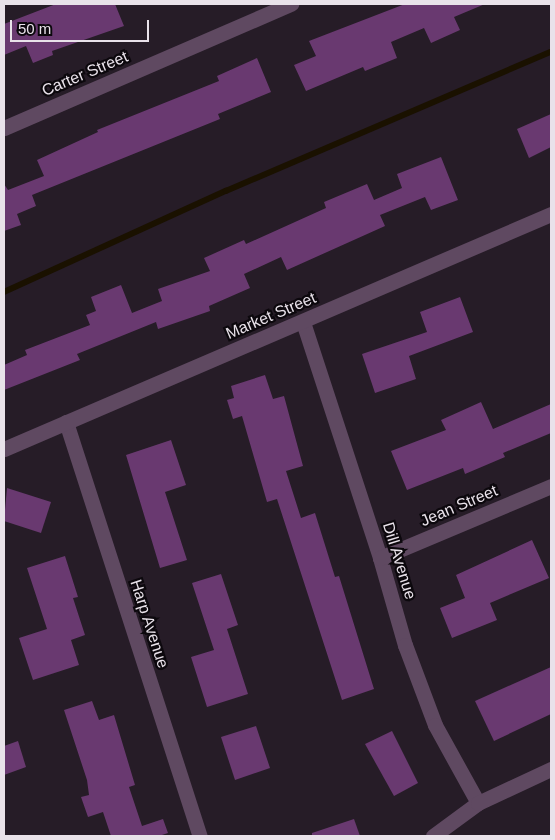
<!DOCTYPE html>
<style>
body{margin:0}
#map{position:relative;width:555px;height:840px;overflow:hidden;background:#261c27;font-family:Helvetica,sans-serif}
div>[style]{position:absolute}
.stream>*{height:5.5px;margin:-2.75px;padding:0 2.75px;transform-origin:2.75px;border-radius:2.75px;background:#1a1100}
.building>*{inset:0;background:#693970}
.minor>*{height:15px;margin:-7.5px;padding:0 7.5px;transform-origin:7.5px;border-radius:7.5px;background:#5f4961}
span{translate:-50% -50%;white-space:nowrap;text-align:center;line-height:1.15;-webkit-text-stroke:4.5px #0c080d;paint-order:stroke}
.street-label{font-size:16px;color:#e9e2ea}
.frame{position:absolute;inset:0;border:5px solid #e9e2ea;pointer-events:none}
.scale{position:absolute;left:10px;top:20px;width:139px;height:22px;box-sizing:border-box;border:2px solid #e9e2ea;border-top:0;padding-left:6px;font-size:15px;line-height:18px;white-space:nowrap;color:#e9e2ea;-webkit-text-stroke:4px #0c080d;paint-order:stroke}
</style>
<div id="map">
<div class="stream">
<div style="left:4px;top:292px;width:244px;rotate:-24.5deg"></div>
<div style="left:226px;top:191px;width:353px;rotate:-23.2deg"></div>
</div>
<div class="building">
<div style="clip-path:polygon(56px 4px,115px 4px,124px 26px,52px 51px,53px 55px,33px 63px,26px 46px,4px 55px,4px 24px)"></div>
<div style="clip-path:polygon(405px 4px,485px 4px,454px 17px,460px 30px,431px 43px,424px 28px,391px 42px,397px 58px,365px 71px,363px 67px,306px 91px,294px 65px,316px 56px,309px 41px)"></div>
<div style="clip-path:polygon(257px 58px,271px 92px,218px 114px,220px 119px,32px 195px,36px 206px,17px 214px,21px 225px,4px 231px,4px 184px,8px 190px,44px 176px,37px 160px,98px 132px,97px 130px,219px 81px,217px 76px)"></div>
<div style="clip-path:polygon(551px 114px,551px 147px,529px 158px,517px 129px)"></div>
<div style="clip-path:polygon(441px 157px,458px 200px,431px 210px,425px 197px,380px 215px,385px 226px,287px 270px,281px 257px,244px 274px,250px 288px,209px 306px,210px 311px,158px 329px,156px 322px,77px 354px,80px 360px,4px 390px,4px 365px,27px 355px,25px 350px,90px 325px,86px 315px,96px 311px,91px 297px,121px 285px,132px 313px,162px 301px,158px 289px,210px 271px,204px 258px,244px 240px,246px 244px,326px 208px,324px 202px,367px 184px,374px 200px,402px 188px,397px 174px)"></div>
<div style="clip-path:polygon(460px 297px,473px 332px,409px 356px,416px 379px,375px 393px,362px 354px,427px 332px,420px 312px)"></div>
<div style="clip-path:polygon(265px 375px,273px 399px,284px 396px,303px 466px,286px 471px,301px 518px,315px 513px,335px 577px,339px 576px,374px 689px,342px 700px,277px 499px,267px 502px,242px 416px,233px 419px,227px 400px,234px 398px,231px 386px)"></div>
<div style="clip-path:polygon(481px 402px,493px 429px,551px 404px,551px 433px,503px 453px,505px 457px,465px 474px,463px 468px,407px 490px,391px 451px,446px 430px,441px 420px)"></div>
<div style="clip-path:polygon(171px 440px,186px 485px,165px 492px,187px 560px,160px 568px,126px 455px)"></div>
<div style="clip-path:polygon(7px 488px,51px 502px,41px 533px,4px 521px)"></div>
<div style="clip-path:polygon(532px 540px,549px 578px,490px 603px,497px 620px,452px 638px,440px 608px,465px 598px,456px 575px)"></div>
<div style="clip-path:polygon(65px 556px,78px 597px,73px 598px,85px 635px,71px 640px,79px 665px,33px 680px,19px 638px,47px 629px,27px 568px)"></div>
<div style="clip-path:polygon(221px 574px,238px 625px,227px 629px,248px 694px,207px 707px,191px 657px,214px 650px,192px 583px)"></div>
<div style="clip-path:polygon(551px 667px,551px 714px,494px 741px,475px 701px)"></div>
<div style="clip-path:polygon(92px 701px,99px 720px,114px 715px,135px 785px,129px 787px,142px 826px,163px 819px,168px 833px,159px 836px,111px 836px,103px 812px,88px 817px,81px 797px,89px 795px,87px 780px,64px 710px)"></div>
<div style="clip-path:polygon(256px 726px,270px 768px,235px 780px,221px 737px)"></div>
<div style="clip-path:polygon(392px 731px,418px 783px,394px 796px,365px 744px)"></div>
<div style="clip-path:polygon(18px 741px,26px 767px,4px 775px,4px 746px)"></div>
<div style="clip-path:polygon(354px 819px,360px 836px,312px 836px,312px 833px)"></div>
</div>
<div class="minor">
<div style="left:4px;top:128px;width:313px;rotate:-23.4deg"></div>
<div style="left:303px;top:322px;width:248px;rotate:71.9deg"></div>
<div style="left:380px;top:558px;width:91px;rotate:74deg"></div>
<div style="left:405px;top:645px;width:85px;rotate:69.4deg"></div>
<div style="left:435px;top:725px;width:89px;rotate:61.1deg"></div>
<div style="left:66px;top:422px;width:435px;rotate:72.1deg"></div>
<div style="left:4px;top:449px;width:595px;rotate:-23.25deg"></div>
<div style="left:380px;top:558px;width:186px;rotate:-22.8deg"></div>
<div style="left:433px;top:836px;width:56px;rotate:-36.3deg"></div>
<div style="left:478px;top:803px;width:81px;rotate:-25deg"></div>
</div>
<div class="street-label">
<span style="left:85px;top:74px;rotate:-23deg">Carter Street</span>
<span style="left:271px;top:316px;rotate:-23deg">Market Street</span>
<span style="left:459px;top:506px;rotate:-23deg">Jean Street</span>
<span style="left:399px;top:561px;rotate:73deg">Dill Avenue</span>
<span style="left:149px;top:624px;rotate:72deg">Harp Avenue</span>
</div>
<div class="frame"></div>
<div class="scale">50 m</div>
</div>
